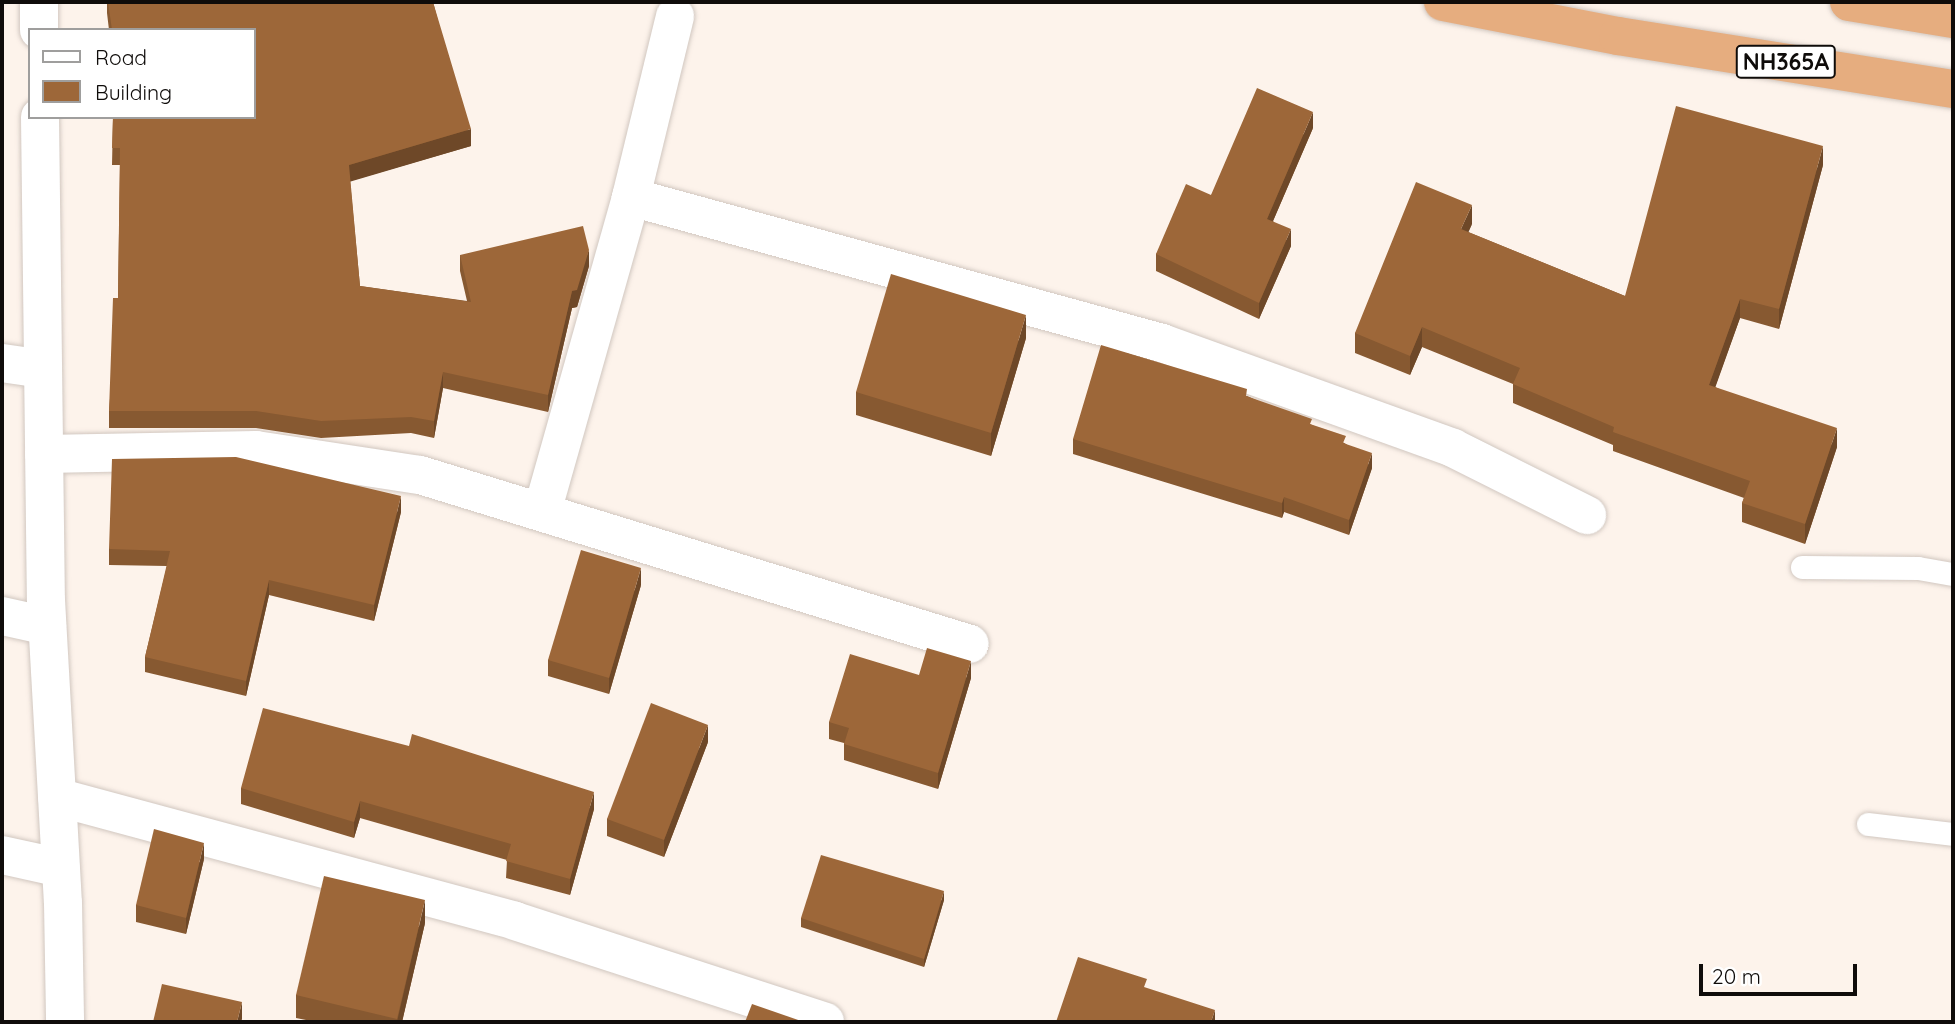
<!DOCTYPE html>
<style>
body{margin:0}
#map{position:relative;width:1955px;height:1024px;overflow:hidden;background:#fdf3eb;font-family:Quicksand,sans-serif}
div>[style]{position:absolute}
.roads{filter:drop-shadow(0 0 2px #d1c7c0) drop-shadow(0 0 2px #d1c7c0)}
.lane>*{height:23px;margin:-11.5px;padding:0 11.5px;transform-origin:11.5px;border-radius:11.5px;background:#fff}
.street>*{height:38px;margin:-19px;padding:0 19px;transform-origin:19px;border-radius:19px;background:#fff}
.highway>*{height:38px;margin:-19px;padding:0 19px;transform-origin:19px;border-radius:19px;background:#e6ad7f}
.wall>*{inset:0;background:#875931}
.shaded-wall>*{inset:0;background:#6e4828}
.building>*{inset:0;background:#9d6739}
span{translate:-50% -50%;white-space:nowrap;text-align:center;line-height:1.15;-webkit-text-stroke:5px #fff;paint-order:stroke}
.shield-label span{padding:2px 5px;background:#fff;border:2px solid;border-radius:5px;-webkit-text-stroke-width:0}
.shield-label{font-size:23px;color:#0f0c0a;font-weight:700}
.frame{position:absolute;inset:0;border:4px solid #0f0c0a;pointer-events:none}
.legend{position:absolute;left:28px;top:28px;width:228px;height:91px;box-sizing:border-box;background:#fff;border:2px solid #9f9e9d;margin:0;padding:9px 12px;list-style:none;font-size:21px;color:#0f0c0a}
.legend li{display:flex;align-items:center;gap:14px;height:35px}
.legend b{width:35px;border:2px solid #9f9e9d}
.scale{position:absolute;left:1699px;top:964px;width:158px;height:32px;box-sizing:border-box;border:4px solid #0f0c0a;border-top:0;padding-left:9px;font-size:21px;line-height:24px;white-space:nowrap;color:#0f0c0a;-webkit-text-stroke:5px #fff;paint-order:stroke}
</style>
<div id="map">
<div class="roads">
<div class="lane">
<div style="left:1802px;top:567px;width:116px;rotate:0.5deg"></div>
<div style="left:1918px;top:568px;width:36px;rotate:10deg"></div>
<div style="left:1868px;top:824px;width:86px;rotate:6.7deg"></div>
</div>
<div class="street">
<div style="left:39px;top:2px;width:28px;rotate:90deg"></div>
<div style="left:40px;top:117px;width:483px;rotate:89.3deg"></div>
<div style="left:46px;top:600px;width:303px;rotate:86.8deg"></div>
<div style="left:63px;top:903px;width:119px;rotate:89deg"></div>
<div style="left:631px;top:197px;width:551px;rotate:15.37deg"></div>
<div style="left:1162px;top:343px;width:309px;rotate:19.8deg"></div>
<div style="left:1453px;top:448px;width:150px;rotate:26.6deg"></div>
<div style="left:2px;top:363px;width:41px;rotate:8.3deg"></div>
<div style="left:44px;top:454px;width:212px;rotate:-1.1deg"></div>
<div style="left:256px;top:450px;width:166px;rotate:8.7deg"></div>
<div style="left:420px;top:475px;width:575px;rotate:17.08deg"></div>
<div style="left:542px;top:512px;width:327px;rotate:-74.2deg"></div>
<div style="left:631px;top:197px;width:186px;rotate:-76.3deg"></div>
<div style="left:2px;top:616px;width:46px;rotate:12.5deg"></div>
<div style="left:57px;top:797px;width:474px;rotate:15.1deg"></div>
<div style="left:515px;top:921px;width:326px;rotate:18deg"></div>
<div style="left:2px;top:855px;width:60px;rotate:12.4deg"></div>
</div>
<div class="highway">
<div style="left:1443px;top:2px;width:178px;rotate:11deg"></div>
<div style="left:1618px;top:36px;width:339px;rotate:9deg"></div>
<div style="left:1849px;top:2px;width:105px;rotate:9.3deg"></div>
</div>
</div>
<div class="wall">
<div style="clip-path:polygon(107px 2px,433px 2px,471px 146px,350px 181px,360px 286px,467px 301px,460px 271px,460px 255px,589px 266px,577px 307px,572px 308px,548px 412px,443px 388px,434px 438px,411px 433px,321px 438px,256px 428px,109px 428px,109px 411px,118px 298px,120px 165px,112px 165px,113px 117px,254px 30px,109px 30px,107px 13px)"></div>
<div style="clip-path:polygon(1313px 128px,1273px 221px,1291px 246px,1259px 319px,1156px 271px,1156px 254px,1211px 195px)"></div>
<div style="clip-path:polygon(1823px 165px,1779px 329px,1740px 318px,1715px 387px,1837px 447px,1805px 544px,1742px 522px,1742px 503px,1744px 498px,1613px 451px,1613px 445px,1513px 403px,1513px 384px,1422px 347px,1410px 375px,1355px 353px,1355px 333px,1472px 224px,1468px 232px,1625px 296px)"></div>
<div style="clip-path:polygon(1026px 338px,991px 456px,856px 415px,856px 392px)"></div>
<div style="clip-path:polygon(1247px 396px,1312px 425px,1346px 444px,1372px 468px,1349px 535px,1284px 512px,1282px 518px,1073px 454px,1073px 439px)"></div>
<div style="clip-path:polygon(401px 512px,374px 621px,269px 595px,246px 696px,145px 672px,145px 657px,167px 566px,109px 565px,109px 549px)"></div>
<div style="clip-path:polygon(641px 585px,609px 694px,548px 676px,548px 660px)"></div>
<div style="clip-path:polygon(919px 675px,971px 678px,938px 789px,844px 760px,844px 743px,829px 739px,829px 722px)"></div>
<div style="clip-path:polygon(708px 742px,664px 857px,607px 836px,607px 819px)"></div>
<div style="clip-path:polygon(409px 746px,594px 809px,570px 895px,506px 878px,507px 860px,360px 818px,354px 838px,241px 804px,241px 788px)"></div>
<div style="clip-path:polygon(204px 859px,186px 934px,136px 922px,136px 905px)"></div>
<div style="clip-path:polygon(944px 900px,924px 967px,801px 927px,801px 918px)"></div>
<div style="clip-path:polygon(425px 923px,402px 1022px,316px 1022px,296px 1018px,296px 995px)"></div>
</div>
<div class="shaded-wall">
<div style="clip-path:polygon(1313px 112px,1313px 128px,1267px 235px,1267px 219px)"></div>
<div style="clip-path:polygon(471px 129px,471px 146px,349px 182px,349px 165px)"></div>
<div style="clip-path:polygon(1823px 146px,1823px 165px,1779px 329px,1779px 309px)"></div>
<div style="clip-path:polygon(1472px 205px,1472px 224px,1461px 249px,1461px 229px)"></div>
<div style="clip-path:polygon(1291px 229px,1291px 246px,1259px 319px,1259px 303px)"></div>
<div style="clip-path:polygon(589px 250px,589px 266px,577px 307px,572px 308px,548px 412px,548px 395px,572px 291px)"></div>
<div style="clip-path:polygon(1740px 299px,1740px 318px,1709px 405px,1709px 385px)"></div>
<div style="clip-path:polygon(1026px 315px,1026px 338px,991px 456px,991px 433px)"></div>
<div style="clip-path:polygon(1422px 327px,1422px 347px,1410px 375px,1410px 356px)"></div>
<div style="clip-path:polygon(443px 372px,443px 388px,434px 438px,434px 421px)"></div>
<div style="clip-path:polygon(1837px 428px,1837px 447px,1805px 544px,1805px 524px)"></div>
<div style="clip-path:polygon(1372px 453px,1372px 468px,1349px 535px,1349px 520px)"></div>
<div style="clip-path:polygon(401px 496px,401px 512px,374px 621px,374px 605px)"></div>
<div style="clip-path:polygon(1284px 497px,1284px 512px,1282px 518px,1282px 503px)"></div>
<div style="clip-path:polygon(641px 568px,641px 585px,609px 694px,609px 678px)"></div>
<div style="clip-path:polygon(269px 580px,269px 595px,246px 696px,246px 681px)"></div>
<div style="clip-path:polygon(971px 661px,971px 678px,938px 789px,938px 773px)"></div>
<div style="clip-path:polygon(708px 725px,708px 742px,664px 857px,664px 840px)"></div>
<div style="clip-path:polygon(594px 792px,594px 809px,570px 895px,570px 879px)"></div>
<div style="clip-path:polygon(360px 801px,360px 818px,354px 838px,354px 822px)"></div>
<div style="clip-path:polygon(204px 843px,204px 859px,186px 934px,186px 918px)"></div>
<div style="clip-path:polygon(944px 891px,944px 900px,924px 967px,924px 959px)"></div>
<div style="clip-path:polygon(425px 900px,425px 923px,402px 1022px,397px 1022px)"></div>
<div style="clip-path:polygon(242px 1002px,242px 1019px,241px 1022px,237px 1022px)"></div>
<div style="clip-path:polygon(1215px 1010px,1215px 1022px,1211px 1022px)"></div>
</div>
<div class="building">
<div style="clip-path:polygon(108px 2px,433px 2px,471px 129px,349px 165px,360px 286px,471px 302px,460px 255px,583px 226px,589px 250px,577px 290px,572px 291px,548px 395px,443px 372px,434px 421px,411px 417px,321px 421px,256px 411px,109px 411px,113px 298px,118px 298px,120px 148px,112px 148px,113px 117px,254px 117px,254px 30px,112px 30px)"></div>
<div style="clip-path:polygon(1257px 88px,1313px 112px,1267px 219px,1291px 229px,1259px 303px,1156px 254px,1186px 184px,1211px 195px)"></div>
<div style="clip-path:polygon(1676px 106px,1823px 146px,1779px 309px,1740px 299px,1709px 385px,1837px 428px,1805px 524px,1742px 503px,1750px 481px,1613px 432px,1614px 427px,1513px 384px,1520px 368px,1422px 327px,1410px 356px,1355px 333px,1416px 182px,1472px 205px,1461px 229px,1625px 296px)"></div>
<div style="clip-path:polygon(891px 274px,1026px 315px,991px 433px,856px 392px)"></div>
<div style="clip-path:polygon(1101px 345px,1247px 389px,1246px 396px,1312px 419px,1310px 424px,1346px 436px,1343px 443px,1372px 453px,1349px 520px,1284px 497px,1282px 503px,1073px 439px)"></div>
<div style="clip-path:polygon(236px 457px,401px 496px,374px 605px,269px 580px,246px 681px,145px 657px,170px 551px,109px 549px,112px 459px)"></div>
<div style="clip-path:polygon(581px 550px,641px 568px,609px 678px,548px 660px)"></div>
<div style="clip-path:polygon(927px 648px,971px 661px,938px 773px,844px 744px,849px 728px,829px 722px,850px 654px,919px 675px)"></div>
<div style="clip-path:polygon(651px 703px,708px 725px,664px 840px,607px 819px)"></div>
<div style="clip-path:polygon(263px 708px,409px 746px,412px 734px,594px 792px,570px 879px,506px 861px,511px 844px,360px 801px,354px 822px,241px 788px)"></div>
<div style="clip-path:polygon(154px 829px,204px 843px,186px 918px,136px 905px)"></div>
<div style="clip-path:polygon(821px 855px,944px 891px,924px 959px,801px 918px)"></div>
<div style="clip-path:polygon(324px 876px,425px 900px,397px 1019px,296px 995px)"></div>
<div style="clip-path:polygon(1078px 957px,1147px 979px,1144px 987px,1215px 1010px,1211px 1022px,1056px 1022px)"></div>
<div style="clip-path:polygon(162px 984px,242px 1002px,237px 1022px,153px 1022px)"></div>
<div style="clip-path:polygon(752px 1004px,804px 1022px,745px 1022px)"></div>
</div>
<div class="shield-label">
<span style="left:1786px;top:62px">NH365A</span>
</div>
<div class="frame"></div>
<ul class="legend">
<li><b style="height:9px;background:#fff"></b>Road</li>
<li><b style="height:19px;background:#9d6739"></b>Building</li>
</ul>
<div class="scale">20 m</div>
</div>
